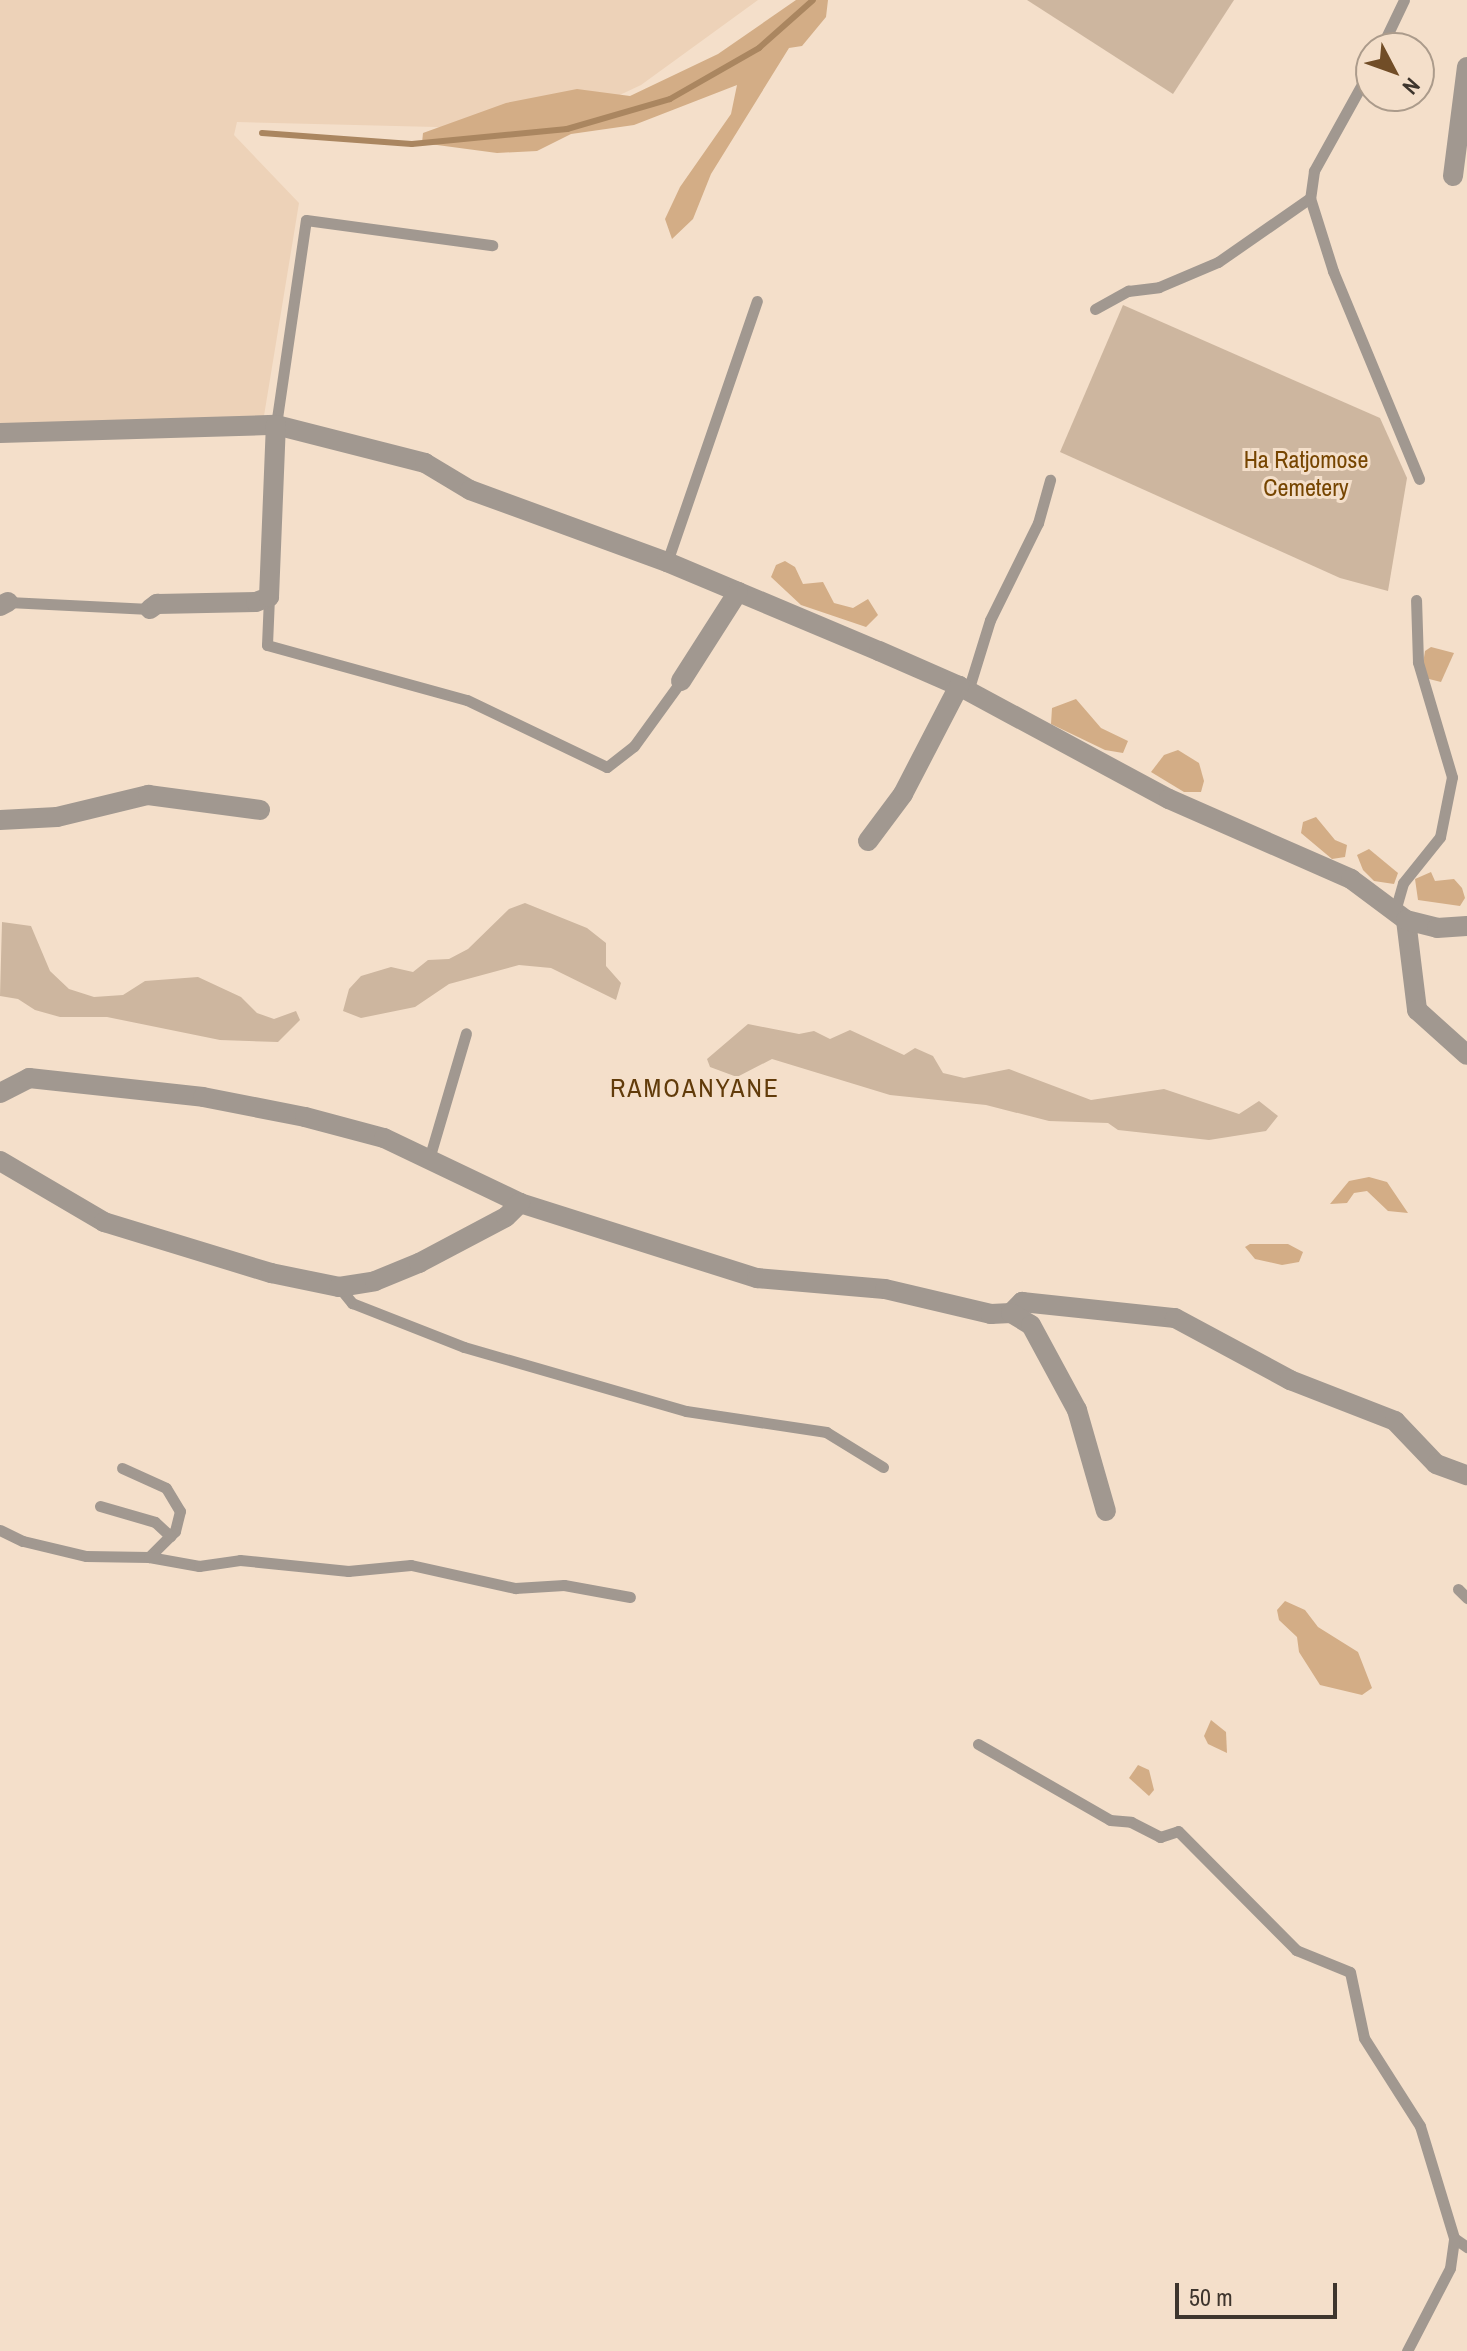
<!DOCTYPE html>
<style>
body{margin:0}
#map{position:relative;width:1467px;height:2351px;overflow:hidden;background:#f4dfca;font-family:"Archivo Narrow",sans-serif}
div>[style]{position:absolute}
.built>*{inset:0;background:#edd2b8}
.green>*{inset:0;background:#cdb69f}
.forest>*{inset:0;background:#d3ad86}
.stream>*{height:6px;margin:-3px;padding:0 3px;transform-origin:3px;border-radius:3px;background:#aa8660}
.lane>*{height:11px;margin:-5.5px;padding:0 5.5px;transform-origin:5.5px;border-radius:5.5px;background:#a19890}
.street>*{height:20px;margin:-10px;padding:0 10px;transform-origin:10px;border-radius:10px;background:#a19890}
span{translate:-50% -50%;white-space:nowrap;text-align:center;line-height:1.15;-webkit-text-stroke:6px #f4dfca;paint-order:stroke}
.park-label{font-size:24px;color:#764500}
.neighbourhood-label{font-size:26px;color:#613b0a;letter-spacing:2px}
.north{position:absolute;left:1355px;top:32px;width:80px;height:80px;box-sizing:border-box;background:#f4dfca;border:2px solid #ab9b8b;border-radius:50%;rotate:131deg;font-size:22px;font-weight:700;line-height:32px;text-align:center;color:#3e352d}
.north::after{content:'';display:block;margin:auto;width:28px;height:36px;background:#714d27;clip-path:polygon(50% 0,100% 100%,50% 72%,0 100%)}
.scale{position:absolute;left:1175px;top:2283px;width:162px;height:36px;box-sizing:border-box;border:4px solid #3e352d;border-top:0;padding-left:10px;font-size:24px;line-height:28px;white-space:nowrap;color:#3e352d;-webkit-text-stroke:6px #f4dfca;paint-order:stroke}
</style>
<div id="map">
<div class="built">
<div style="clip-path:polygon(0 0,758px 0,641px 85px,528px 138px,436px 127px,237px 122px,234px 135px,299px 203px,262px 428px,0 426px)"></div>
</div>
<div class="green">
<div style="clip-path:polygon(1027px 0,1234px 0,1173px 94px)"></div>
<div style="clip-path:polygon(1123px 305px,1380px 418px,1407px 478px,1388px 591px,1340px 578px,1060px 452px)"></div>
<div style="clip-path:polygon(525px 903px,587px 928px,606px 943px,606px 966px,621px 983px,616px 1000px,551px 968px,519px 965px,449px 984px,415px 1007px,361px 1018px,343px 1011px,349px 989px,361px 976px,391px 967px,413px 972px,428px 960px,449px 959px,468px 949px,509px 909px)"></div>
<div style="clip-path:polygon(2px 922px,31px 926px,50px 971px,69px 989px,94px 997px,123px 995px,145px 981px,198px 977px,241px 997px,257px 1013px,274px 1019px,296px 1011px,300px 1020px,278px 1042px,220px 1040px,107px 1017px,60px 1017px,35px 1010px,18px 999px,0 996px)"></div>
<div style="clip-path:polygon(748px 1024px,799px 1034px,814px 1031px,830px 1039px,850px 1030px,904px 1055px,915px 1048px,933px 1056px,943px 1073px,964px 1078px,1009px 1069px,1091px 1100px,1164px 1089px,1239px 1114px,1259px 1101px,1278px 1116px,1266px 1131px,1209px 1140px,1118px 1130px,1108px 1123px,1049px 1121px,986px 1105px,890px 1095px,772px 1059px,737px 1077px,710px 1067px,707px 1059px)"></div>
</div>
<div class="forest">
<div style="clip-path:polygon(796px 0,828px 0,826px 17px,802px 46px,789px 48px,711px 174px,693px 219px,672px 239px,665px 219px,680px 187px,731px 114px,737px 85px,634px 125px,571px 134px,537px 151px,497px 153px,422px 143px,423px 133px,506px 103px,577px 89px,630px 96px,718px 54px)"></div>
<div style="clip-path:polygon(785px 561px,795px 567px,803px 584px,823px 582px,834px 603px,853px 608px,868px 599px,878px 615px,866px 627px,801px 605px,771px 577px,776px 565px)"></div>
<div style="clip-path:polygon(1431px 647px,1454px 653px,1441px 682px,1421px 677px,1425px 651px)"></div>
<div style="clip-path:polygon(1076px 699px,1101px 728px,1128px 741px,1123px 753px,1105px 750px,1051px 724px,1052px 708px)"></div>
<div style="clip-path:polygon(1178px 750px,1199px 763px,1204px 781px,1201px 792px,1184px 792px,1151px 772px,1164px 755px)"></div>
<div style="clip-path:polygon(1316px 817px,1335px 840px,1347px 845px,1345px 857px,1332px 859px,1301px 833px,1303px 822px)"></div>
<div style="clip-path:polygon(1369px 849px,1398px 873px,1394px 884px,1374px 881px,1363px 870px,1357px 855px)"></div>
<div style="clip-path:polygon(1431px 872px,1435px 881px,1454px 879px,1462px 888px,1465px 898px,1460px 906px,1418px 900px,1415px 879px)"></div>
<div style="clip-path:polygon(1369px 1177px,1387px 1182px,1408px 1213px,1388px 1211px,1367px 1191px,1354px 1193px,1347px 1203px,1330px 1204px,1349px 1181px)"></div>
<div style="clip-path:polygon(1250px 1244px,1288px 1244px,1303px 1252px,1299px 1262px,1282px 1265px,1255px 1259px,1245px 1247px)"></div>
<div style="clip-path:polygon(1285px 1601px,1305px 1610px,1318px 1627px,1358px 1652px,1372px 1688px,1362px 1695px,1320px 1685px,1299px 1652px,1297px 1637px,1279px 1620px,1277px 1610px)"></div>
<div style="clip-path:polygon(1211px 1720px,1226px 1732px,1227px 1753px,1208px 1744px,1204px 1736px)"></div>
<div style="clip-path:polygon(1138px 1765px,1149px 1770px,1154px 1790px,1149px 1796px,1129px 1778px)"></div>
</div>
<div class="stream">
<div style="left:262px;top:133px;width:150px;rotate:4.2deg"></div>
<div style="left:412px;top:144px;width:156px;rotate:-5.5deg"></div>
<div style="left:567px;top:129px;width:107px;rotate:-16.2deg"></div>
<div style="left:670px;top:99px;width:103px;rotate:-29.8deg"></div>
<div style="left:759px;top:48px;width:72px;rotate:-41.6deg"></div>
</div>
<div class="lane">
<div style="left:1381px;top:48px;width:53px;rotate:-64.4deg"></div>
<div style="left:1371px;top:68px;width:118px;rotate:119deg"></div>
<div style="left:1314px;top:171px;width:27px;rotate:98deg"></div>
<div style="left:1310px;top:198px;width:77px;rotate:72.5deg"></div>
<div style="left:1333px;top:271px;width:225px;rotate:67.5deg"></div>
<div style="left:1095px;top:309px;width:38px;rotate:-29deg"></div>
<div style="left:1128px;top:291px;width:31px;rotate:-7deg"></div>
<div style="left:1159px;top:287px;width:64px;rotate:-23deg"></div>
<div style="left:1218px;top:262px;width:112px;rotate:-34.8deg"></div>
<div style="left:276px;top:425px;width:207px;rotate:-81.7deg"></div>
<div style="left:306px;top:220px;width:188px;rotate:7.7deg"></div>
<div style="left:667px;top:562px;width:276px;rotate:-71deg"></div>
<div style="left:269px;top:597px;width:48px;rotate:92.4deg"></div>
<div style="left:267px;top:645px;width:207px;rotate:15.4deg"></div>
<div style="left:467px;top:700px;width:155px;rotate:25.6deg"></div>
<div style="left:607px;top:767px;width:34px;rotate:-38deg"></div>
<div style="left:634px;top:746px;width:80px;rotate:-54.1deg"></div>
<div style="left:8px;top:602px;width:142px;rotate:2.8deg"></div>
<div style="left:968px;top:691px;width:74px;rotate:-72.8deg"></div>
<div style="left:990px;top:620px;width:108px;rotate:-63.7deg"></div>
<div style="left:1038px;top:523px;width:45px;rotate:-74.4deg"></div>
<div style="left:1395px;top:911px;width:29px;rotate:-74deg"></div>
<div style="left:1403px;top:883px;width:59px;rotate:-51.2deg"></div>
<div style="left:1440px;top:837px;width:61px;rotate:-78.7deg"></div>
<div style="left:1452px;top:777px;width:120px;rotate:-106.5deg"></div>
<div style="left:1418px;top:662px;width:62px;rotate:-91.8deg"></div>
<div style="left:429px;top:1159px;width:131px;rotate:-73.6deg"></div>
<div style="left:339px;top:1287px;width:21px;rotate:51deg"></div>
<div style="left:352px;top:1303px;width:120px;rotate:21.4deg"></div>
<div style="left:464px;top:1347px;width:231px;rotate:16.1deg"></div>
<div style="left:686px;top:1411px;width:142px;rotate:8.5deg"></div>
<div style="left:826px;top:1432px;width:67px;rotate:31.6deg"></div>
<div style="left:122px;top:1468px;width:48px;rotate:24.4deg"></div>
<div style="left:166px;top:1488px;width:27px;rotate:59deg"></div>
<div style="left:180px;top:1511px;width:21px;rotate:104deg"></div>
<div style="left:175px;top:1531px;width:37px;rotate:135deg"></div>
<div style="left:100px;top:1506px;width:57px;rotate:16.2deg"></div>
<div style="left:155px;top:1522px;width:21px;rotate:43deg"></div>
<div style="left:0;top:1530px;width:25px;rotate:26deg"></div>
<div style="left:23px;top:1541px;width:65px;rotate:13.4deg"></div>
<div style="left:86px;top:1556px;width:63px;rotate:0.9deg"></div>
<div style="left:149px;top:1557px;width:51px;rotate:10.2deg"></div>
<div style="left:199px;top:1566px;width:41px;rotate:-8.3deg"></div>
<div style="left:240px;top:1560px;width:109px;rotate:5.8deg"></div>
<div style="left:348px;top:1571px;width:63px;rotate:-5.4deg"></div>
<div style="left:411px;top:1565px;width:107px;rotate:12.5deg"></div>
<div style="left:515px;top:1588px;width:49px;rotate:-3.5deg"></div>
<div style="left:564px;top:1585px;width:67px;rotate:10.3deg"></div>
<div style="left:1458px;top:1589px;width:13px;rotate:45deg"></div>
<div style="left:978px;top:1744px;width:152px;rotate:29.9deg"></div>
<div style="left:1110px;top:1820px;width:21px;rotate:5deg"></div>
<div style="left:1131px;top:1822px;width:33px;rotate:27deg"></div>
<div style="left:1160px;top:1837px;width:19px;rotate:-18deg"></div>
<div style="left:1178px;top:1831px;width:168px;rotate:45.2deg"></div>
<div style="left:1296px;top:1950px;width:58px;rotate:22.2deg"></div>
<div style="left:1350px;top:1972px;width:67px;rotate:78deg"></div>
<div style="left:1364px;top:2038px;width:104px;rotate:57.5deg"></div>
<div style="left:1420px;top:2126px;width:117px;rotate:73.1deg"></div>
<div style="left:1454px;top:2238px;width:16px;rotate:35deg"></div>
<div style="left:1407px;top:2351px;width:93px;rotate:-62.6deg"></div>
<div style="left:1450px;top:2268px;width:30px;rotate:-82deg"></div>
</div>
<div class="street">
<div style="left:1453px;top:176px;width:110px;rotate:-82.7deg"></div>
<div style="left:0;top:433px;width:276px;rotate:-1.7deg"></div>
<div style="left:276px;top:425px;width:154px;rotate:14.3deg"></div>
<div style="left:425px;top:463px;width:52px;rotate:31deg"></div>
<div style="left:470px;top:490px;width:210px;rotate:20.1deg"></div>
<div style="left:667px;top:562px;width:230px;rotate:22.8deg"></div>
<div style="left:879px;top:651px;width:87px;rotate:23.6deg"></div>
<div style="left:959px;top:686px;width:238px;rotate:28.3deg"></div>
<div style="left:1169px;top:799px;width:199px;rotate:23.7deg"></div>
<div style="left:1351px;top:879px;width:69px;rotate:36.7deg"></div>
<div style="left:1406px;top:920px;width:91px;rotate:83deg"></div>
<div style="left:1417px;top:1010px;width:67px;rotate:42deg"></div>
<div style="left:0;top:606px;width:9px;rotate:-27deg"></div>
<div style="left:150px;top:609px;width:9px;rotate:-36deg"></div>
<div style="left:157px;top:604px;width:99px;rotate:-1.2deg"></div>
<div style="left:256px;top:602px;width:14px;rotate:-21deg"></div>
<div style="left:269px;top:597px;width:172px;rotate:-87.7deg"></div>
<div style="left:681px;top:681px;width:106px;rotate:-57.4deg"></div>
<div style="left:0;top:820px;width:57px;rotate:-3deg"></div>
<div style="left:57px;top:817px;width:94px;rotate:-13.6deg"></div>
<div style="left:148px;top:795px;width:113px;rotate:7.6deg"></div>
<div style="left:868px;top:841px;width:59px;rotate:-53.3deg"></div>
<div style="left:903px;top:794px;width:122px;rotate:-62.6deg"></div>
<div style="left:1406px;top:920px;width:32px;rotate:14deg"></div>
<div style="left:1437px;top:928px;width:30px;rotate:-4deg"></div>
<div style="left:0;top:1093px;width:33px;rotate:-27deg"></div>
<div style="left:29px;top:1078px;width:175px;rotate:6.2deg"></div>
<div style="left:203px;top:1097px;width:104px;rotate:11.1deg"></div>
<div style="left:305px;top:1117px;width:82px;rotate:14.9deg"></div>
<div style="left:384px;top:1138px;width:151px;rotate:25.5deg"></div>
<div style="left:520px;top:1203px;width:249px;rotate:17.6deg"></div>
<div style="left:757px;top:1278px;width:128px;rotate:4.9deg"></div>
<div style="left:885px;top:1289px;width:109px;rotate:13.3deg"></div>
<div style="left:991px;top:1314px;width:20px;rotate:-3deg"></div>
<div style="left:1011px;top:1313px;width:16px;rotate:-45deg"></div>
<div style="left:1022px;top:1302px;width:154px;rotate:6deg"></div>
<div style="left:1175px;top:1318px;width:131px;rotate:28.3deg"></div>
<div style="left:1290px;top:1380px;width:113px;rotate:21.3deg"></div>
<div style="left:1395px;top:1421px;width:59px;rotate:46.4deg"></div>
<div style="left:1436px;top:1464px;width:33px;rotate:20deg"></div>
<div style="left:0;top:1161px;width:121px;rotate:30.4deg"></div>
<div style="left:104px;top:1222px;width:175px;rotate:17deg"></div>
<div style="left:271px;top:1273px;width:69px;rotate:11.6deg"></div>
<div style="left:339px;top:1287px;width:36px;rotate:-9deg"></div>
<div style="left:375px;top:1281px;width:48px;rotate:-22.2deg"></div>
<div style="left:419px;top:1263px;width:98px;rotate:-27.9deg"></div>
<div style="left:506px;top:1217px;width:20px;rotate:-45deg"></div>
<div style="left:1011px;top:1313px;width:23px;rotate:31deg"></div>
<div style="left:1031px;top:1325px;width:97px;rotate:61.6deg"></div>
<div style="left:1077px;top:1410px;width:105px;rotate:74deg"></div>
</div>
<div class="park-label">
<span style="left:1306px;top:474px">Ha Ratjomose<br>Cemetery</span>
</div>
<div class="neighbourhood-label">
<span style="left:695px;top:1088px">RAMOANYANE</span>
</div>
<div class="north">N</div>
<div class="scale">50 m</div>
</div>
